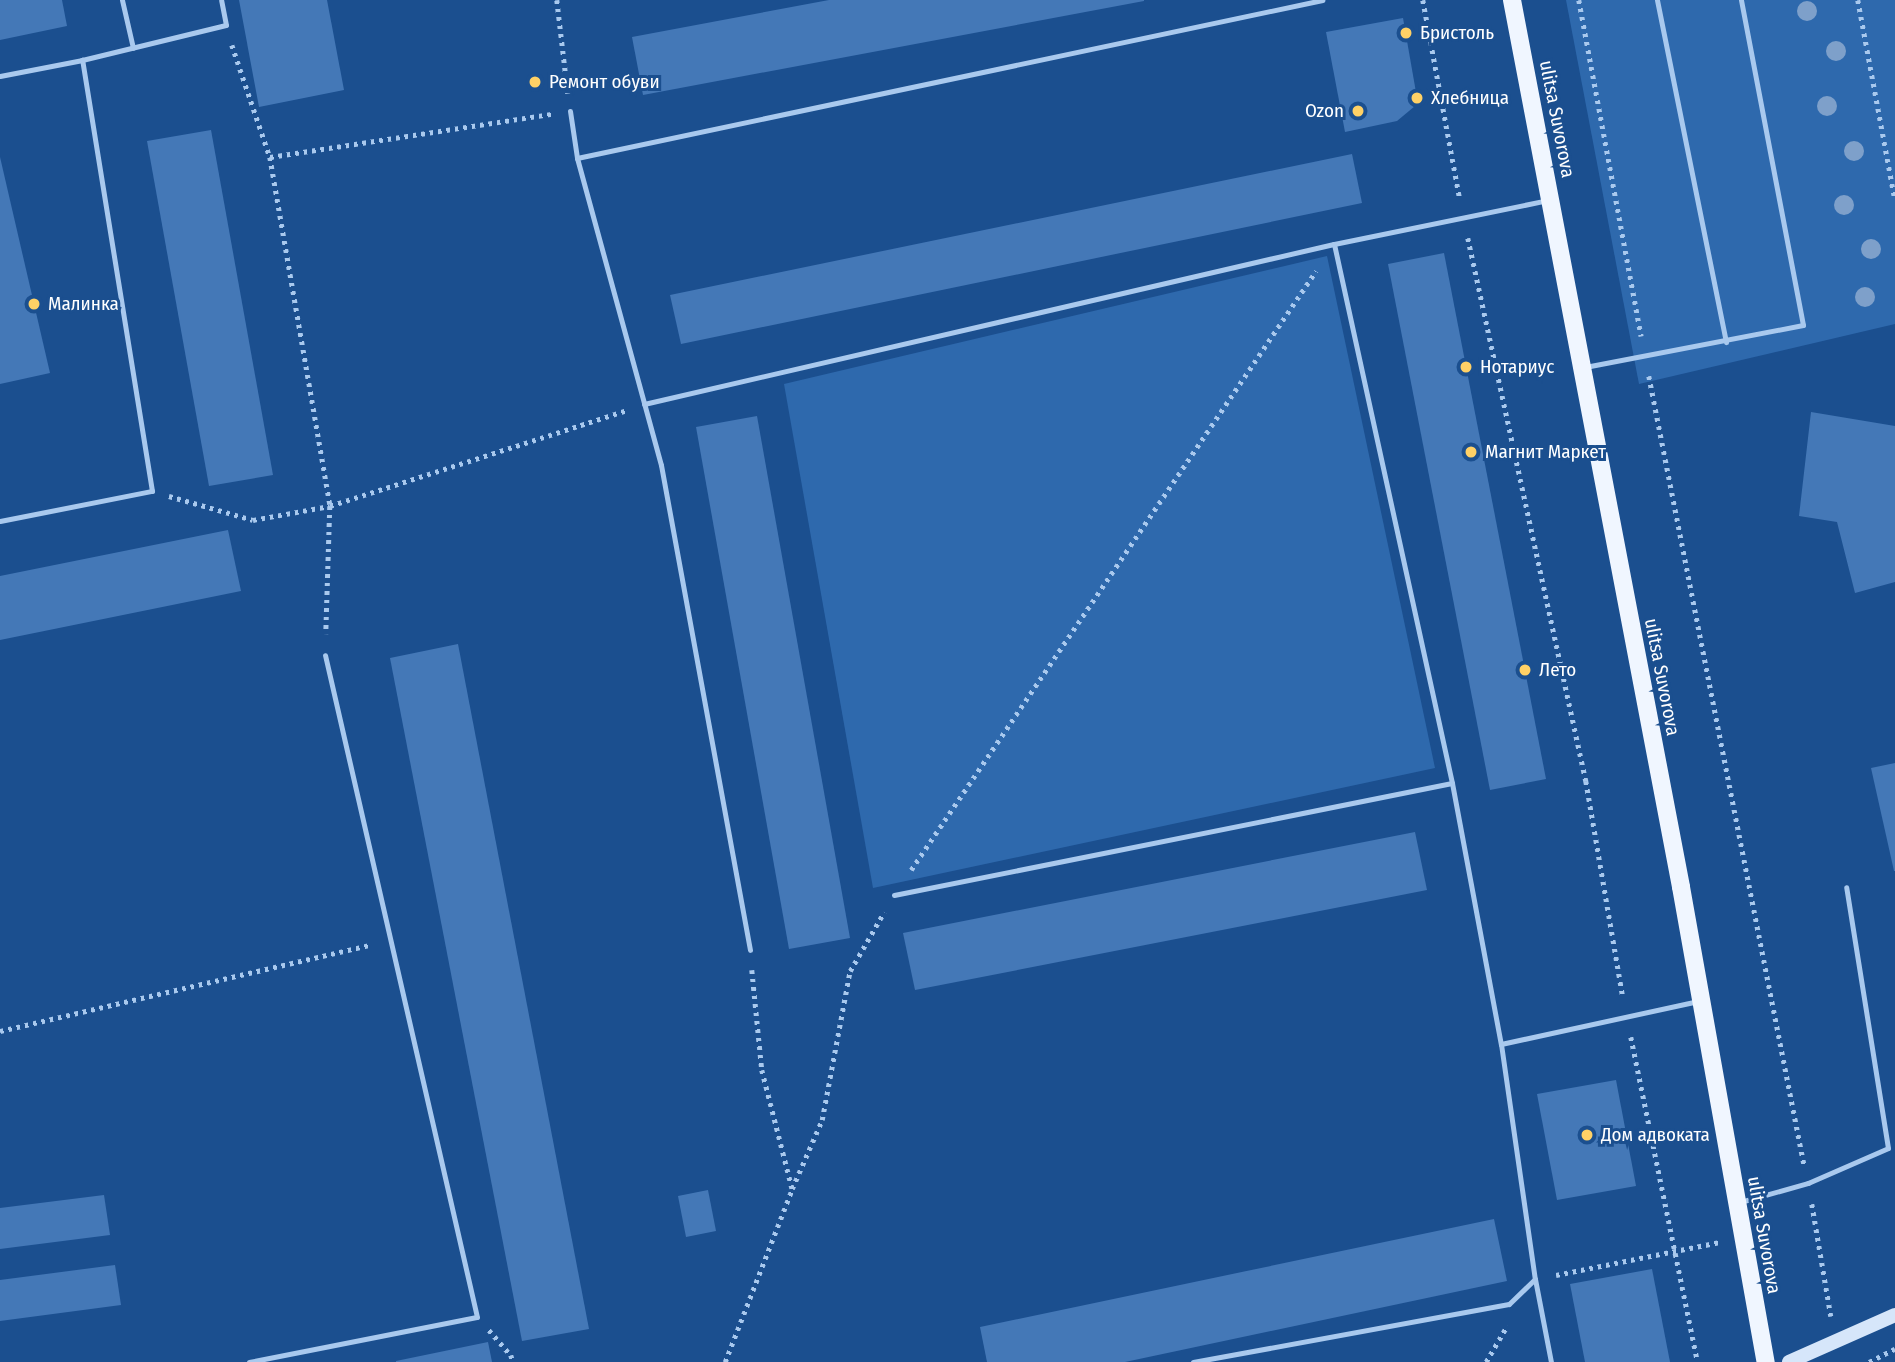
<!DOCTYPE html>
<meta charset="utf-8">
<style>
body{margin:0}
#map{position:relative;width:1895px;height:1362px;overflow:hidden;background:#1b4f8f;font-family:"Fira Sans Condensed",sans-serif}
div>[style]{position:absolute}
.green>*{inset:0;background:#2e69ad}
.building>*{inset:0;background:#4478b7}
.path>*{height:4.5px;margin-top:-2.25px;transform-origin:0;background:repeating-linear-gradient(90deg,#a9c9ee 0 3.5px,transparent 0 8.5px)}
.service>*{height:5px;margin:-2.5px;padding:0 2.5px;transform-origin:2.5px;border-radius:2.5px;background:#a9c9ee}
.secondary>*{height:14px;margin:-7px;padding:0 7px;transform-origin:7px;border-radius:7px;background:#d6e6fa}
.primary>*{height:18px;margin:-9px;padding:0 9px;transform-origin:9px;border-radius:9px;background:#f0f6ff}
.trees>*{width:20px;height:20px;margin:-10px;border-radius:50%;background:#7ea0ca}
.dots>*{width:19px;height:19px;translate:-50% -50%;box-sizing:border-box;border:4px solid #1b4f8f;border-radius:50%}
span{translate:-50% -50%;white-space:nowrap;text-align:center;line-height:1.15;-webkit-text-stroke:6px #1b4f8f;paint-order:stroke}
.poi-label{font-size:19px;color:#fff}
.left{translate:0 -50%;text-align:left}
.right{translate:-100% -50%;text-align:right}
.street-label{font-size:19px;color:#fff}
</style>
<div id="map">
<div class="green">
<div style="clip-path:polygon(1566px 0,1895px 0,1895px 324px,1639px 384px)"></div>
<div style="clip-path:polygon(1327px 256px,1435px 768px,873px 888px,784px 384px)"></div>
</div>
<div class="building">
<div style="clip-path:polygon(0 0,62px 0,67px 26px,0 40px)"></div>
<div style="clip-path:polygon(239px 0,327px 0,344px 90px,259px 107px)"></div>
<div style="clip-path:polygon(829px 0,1144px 0,1144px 1px,643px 95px,632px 37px)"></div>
<div style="clip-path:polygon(1403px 18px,1417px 98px,1415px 106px,1397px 121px,1345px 132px,1326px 32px)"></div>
<div style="clip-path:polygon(211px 130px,273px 475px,209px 486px,147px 141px)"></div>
<div style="clip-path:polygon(1352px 154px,1362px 203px,681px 344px,670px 295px)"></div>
<div style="clip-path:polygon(0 157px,50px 373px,0 384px)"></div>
<div style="clip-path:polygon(1444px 253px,1546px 779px,1490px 790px,1388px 264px)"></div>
<div style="clip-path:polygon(1811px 412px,1895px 426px,1895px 582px,1855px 593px,1837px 522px,1799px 516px)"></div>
<div style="clip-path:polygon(757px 416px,850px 938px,789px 949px,696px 427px)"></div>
<div style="clip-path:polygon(228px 530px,241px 591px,0 640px,0 576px)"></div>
<div style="clip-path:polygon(458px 644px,589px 1329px,522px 1341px,390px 658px)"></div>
<div style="clip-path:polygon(1895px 763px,1895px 871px,1894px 871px,1871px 768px)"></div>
<div style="clip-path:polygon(1415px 832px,1427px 890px,915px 990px,903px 933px)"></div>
<div style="clip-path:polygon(1616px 1080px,1636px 1186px,1557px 1200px,1537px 1094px)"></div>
<div style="clip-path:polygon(708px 1190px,716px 1231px,686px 1237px,678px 1196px)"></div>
<div style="clip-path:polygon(104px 1195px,110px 1235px,0 1249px,0 1208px)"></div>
<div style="clip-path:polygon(1494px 1219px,1507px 1281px,1125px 1362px,987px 1362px,980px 1327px)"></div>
<div style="clip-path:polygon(115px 1265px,121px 1305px,0 1321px,0 1280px)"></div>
<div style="clip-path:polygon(1652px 1269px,1670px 1362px,1585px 1362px,1570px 1284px)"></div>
<div style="clip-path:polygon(488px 1342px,492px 1362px,396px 1362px,396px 1361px)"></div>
</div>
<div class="path">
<div style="left:557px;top:0;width:94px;rotate:83.3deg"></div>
<div style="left:1423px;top:0;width:202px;rotate:79.5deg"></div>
<div style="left:1579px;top:0;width:342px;rotate:79.5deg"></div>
<div style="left:1858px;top:0;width:203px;rotate:79.5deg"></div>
<div style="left:232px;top:45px;width:118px;rotate:71.3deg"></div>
<div style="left:270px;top:157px;width:354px;rotate:80.2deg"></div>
<div style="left:330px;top:506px;width:128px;rotate:91.8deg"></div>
<div style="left:270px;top:157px;width:285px;rotate:-8.7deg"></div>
<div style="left:1468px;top:238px;width:556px;rotate:77.74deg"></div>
<div style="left:1586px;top:781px;width:220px;rotate:80.3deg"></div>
<div style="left:1649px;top:376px;width:803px;rotate:78.87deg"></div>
<div style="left:169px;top:496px;width:87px;rotate:15.9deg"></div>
<div style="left:253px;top:520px;width:78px;rotate:-10.3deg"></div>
<div style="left:330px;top:506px;width:312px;rotate:-17.9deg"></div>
<div style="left:911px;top:870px;width:723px;rotate:-55.94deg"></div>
<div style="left:752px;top:970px;width:100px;rotate:84.3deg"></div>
<div style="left:762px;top:1070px;width:122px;rotate:75.7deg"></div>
<div style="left:0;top:1031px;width:380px;rotate:-13.1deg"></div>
<div style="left:1631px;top:1037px;width:332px;rotate:78.4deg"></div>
<div style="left:1812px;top:1204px;width:114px;rotate:80.4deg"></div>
<div style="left:1556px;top:1275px;width:166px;rotate:-11.4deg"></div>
<div style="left:489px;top:1330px;width:33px;rotate:49deg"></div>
<div style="left:511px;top:1355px;width:7px;rotate:74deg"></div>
<div style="left:725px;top:1362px;width:186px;rotate:-68.8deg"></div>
<div style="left:792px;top:1189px;width:75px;rotate:-66.5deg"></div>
<div style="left:822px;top:1120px;width:152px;rotate:-79.4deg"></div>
<div style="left:850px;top:971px;width:68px;rotate:-60deg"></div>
<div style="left:1486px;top:1362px;width:42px;rotate:-59.7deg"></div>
<div style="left:1869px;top:1362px;width:29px;rotate:-27deg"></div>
</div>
<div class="service">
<div style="left:122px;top:0;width:49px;rotate:77.1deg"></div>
<div style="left:1657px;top:0;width:349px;rotate:78.6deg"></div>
<div style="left:0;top:76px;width:84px;rotate:-11deg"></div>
<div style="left:570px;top:111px;width:48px;rotate:81.5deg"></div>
<div style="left:577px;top:158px;width:318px;rotate:74.7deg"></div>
<div style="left:661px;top:465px;width:493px;rotate:79.6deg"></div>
<div style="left:577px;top:158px;width:762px;rotate:-11.97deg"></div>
<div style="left:1334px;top:244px;width:552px;rotate:77.65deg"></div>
<div style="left:1452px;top:783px;width:266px;rotate:79.4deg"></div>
<div style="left:1501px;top:1044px;width:237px;rotate:81.8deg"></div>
<div style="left:1585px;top:367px;width:222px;rotate:-10.9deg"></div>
<div style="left:1803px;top:325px;width:331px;rotate:-100.8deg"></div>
<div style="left:644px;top:404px;width:708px;rotate:-13.06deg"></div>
<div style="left:1334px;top:244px;width:218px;rotate:-11.6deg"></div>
<div style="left:0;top:521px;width:155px;rotate:-11.2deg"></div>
<div style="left:152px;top:491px;width:437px;rotate:-99.2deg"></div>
<div style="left:82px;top:60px;width:148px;rotate:-13.7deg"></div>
<div style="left:226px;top:25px;width:25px;rotate:-101deg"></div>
<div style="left:894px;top:895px;width:569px;rotate:-11.35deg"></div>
<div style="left:1501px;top:1044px;width:202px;rotate:-12.3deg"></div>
<div style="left:1740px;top:1202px;width:71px;rotate:-15.6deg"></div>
<div style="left:1808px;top:1183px;width:87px;rotate:-23.6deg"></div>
<div style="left:1888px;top:1148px;width:264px;rotate:-99.1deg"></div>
<div style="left:249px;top:1362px;width:232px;rotate:-11.2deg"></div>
<div style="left:477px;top:1317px;width:679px;rotate:-102.93deg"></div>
<div style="left:1193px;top:1362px;width:321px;rotate:-10.4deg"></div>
<div style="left:1509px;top:1304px;width:36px;rotate:-44deg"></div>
<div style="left:1535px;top:1279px;width:85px;rotate:79.1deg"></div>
</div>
<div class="secondary">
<div style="left:1789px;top:1362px;width:116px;rotate:-23.9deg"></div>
</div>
<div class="primary">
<div style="left:1512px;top:0;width:903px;rotate:79.21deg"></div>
<div style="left:1681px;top:887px;width:483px;rotate:79.9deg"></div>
</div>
<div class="trees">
<div style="left:1807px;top:11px"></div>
<div style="left:1836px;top:51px"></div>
<div style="left:1827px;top:106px"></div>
<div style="left:1854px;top:151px"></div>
<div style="left:1844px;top:205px"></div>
<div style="left:1871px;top:249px"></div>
<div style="left:1865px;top:297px"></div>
</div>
<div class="dots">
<div style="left:1406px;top:33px;background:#ffd166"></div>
<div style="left:535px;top:82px;background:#ffd166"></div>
<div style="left:1417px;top:98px;background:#ffd166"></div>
<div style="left:1358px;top:111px;background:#ffd166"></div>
<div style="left:34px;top:304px;background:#ffd166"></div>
<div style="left:1466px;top:367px;background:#ffd166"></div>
<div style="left:1471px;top:452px;background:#ffd166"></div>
<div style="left:1525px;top:670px;background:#ffd166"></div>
<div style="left:1587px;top:1135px;background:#ffd166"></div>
</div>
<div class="poi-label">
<span class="left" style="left:1420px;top:33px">Бристоль</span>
<span class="left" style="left:549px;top:82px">Ремонт обуви</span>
<span class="left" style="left:1431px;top:98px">Хлебница</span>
<span class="right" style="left:1344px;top:111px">Ozon</span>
<span class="left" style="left:48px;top:304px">Малинка</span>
<span class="left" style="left:1480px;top:367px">Нотариус</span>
<span class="left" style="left:1485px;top:452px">Магнит Маркет</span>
<span class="left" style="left:1539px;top:670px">Лето</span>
<span class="left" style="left:1601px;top:1135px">Дом адвоката</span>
</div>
<div class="street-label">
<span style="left:1557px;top:119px;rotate:79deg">ulitsa Suvorova</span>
<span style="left:1662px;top:677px;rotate:79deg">ulitsa Suvorova</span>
<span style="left:1764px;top:1235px;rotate:80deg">ulitsa Suvorova</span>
</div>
</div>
